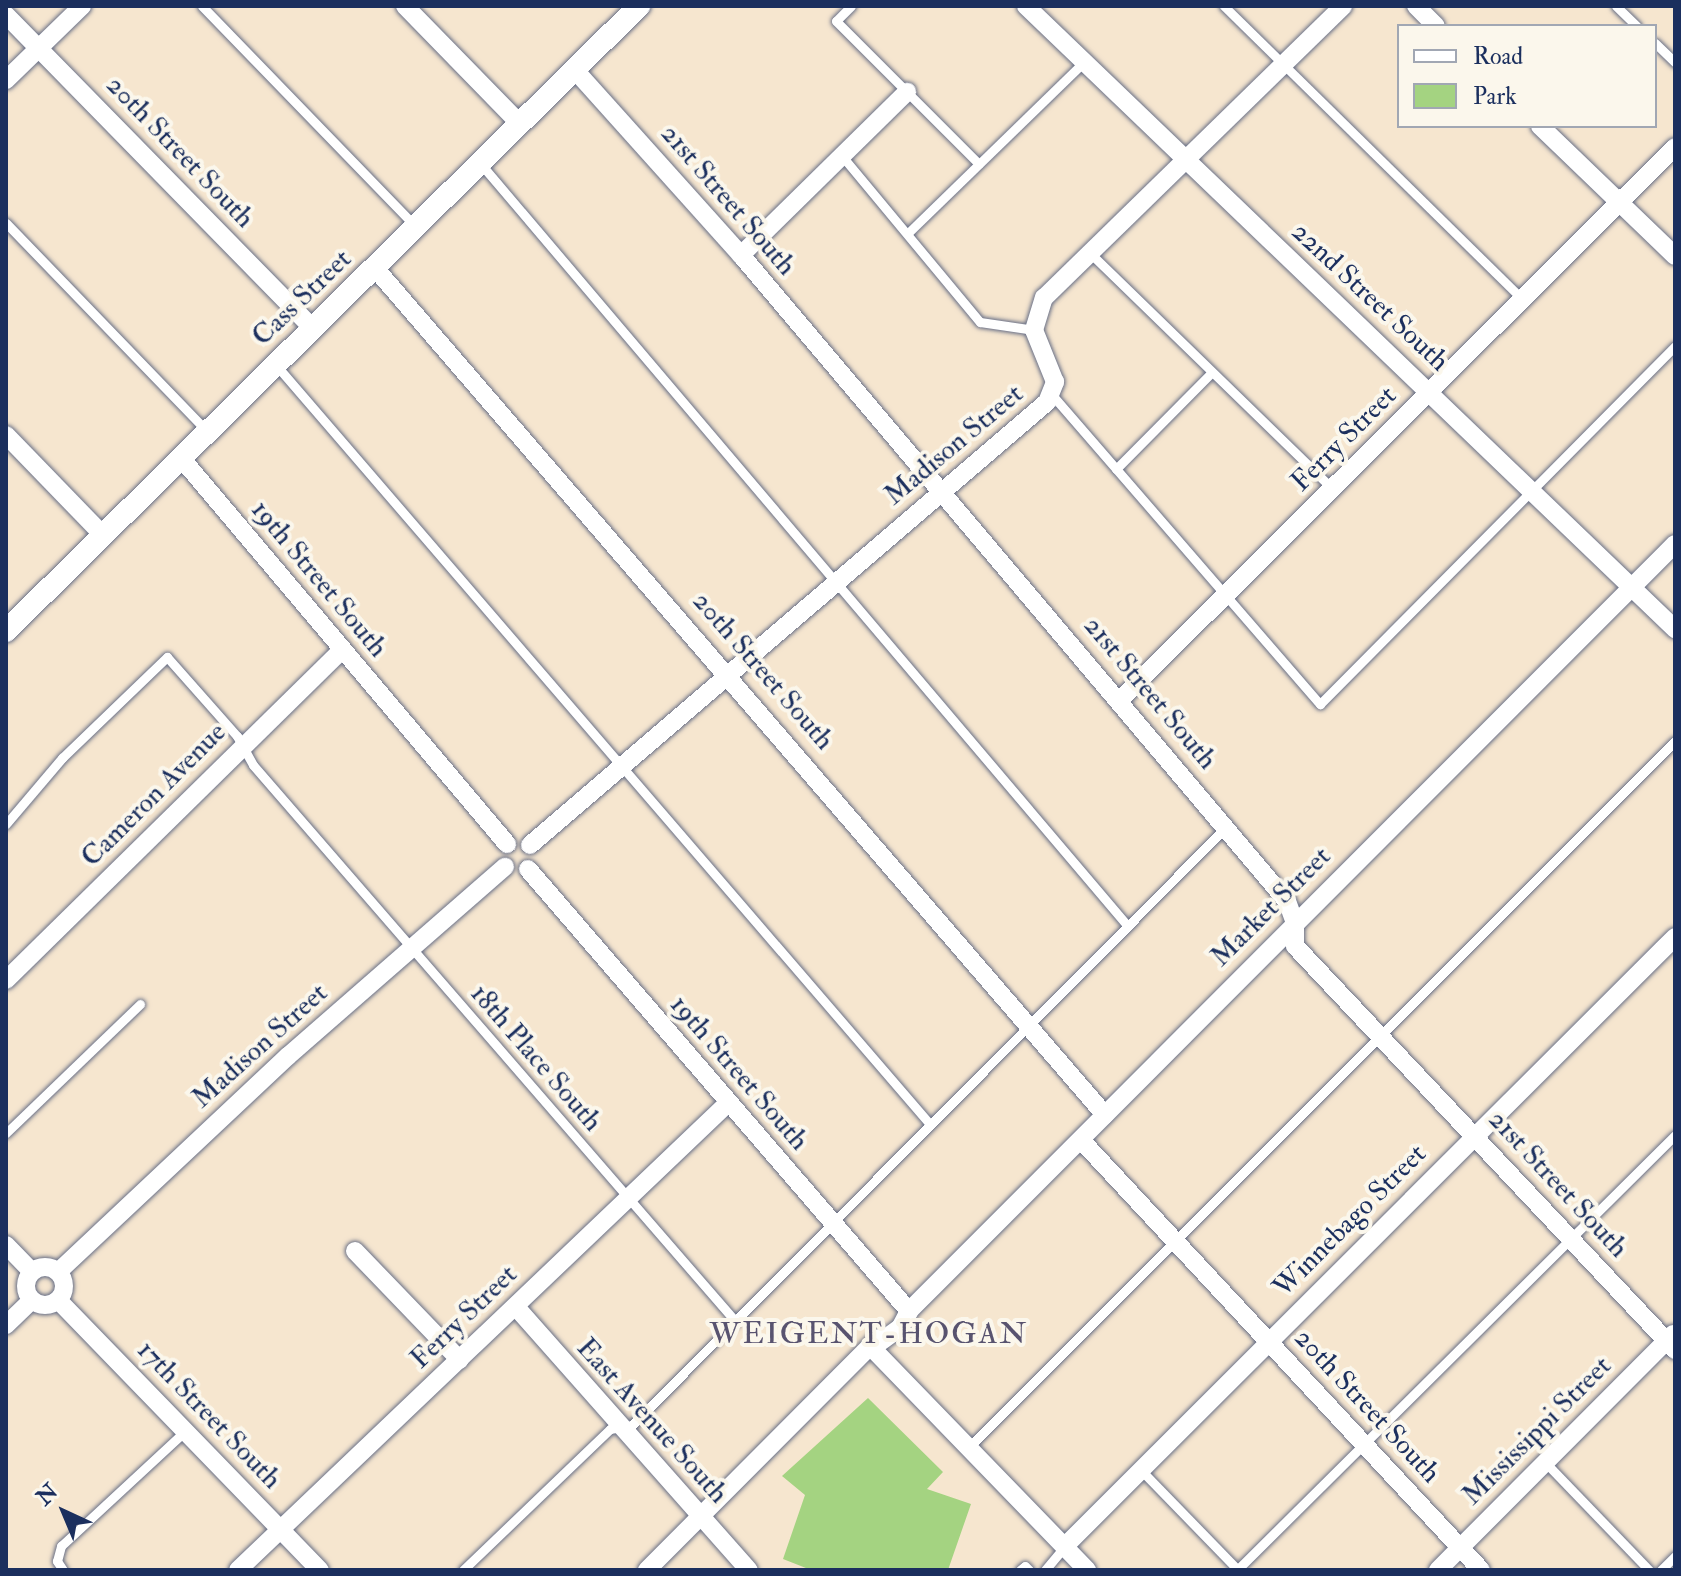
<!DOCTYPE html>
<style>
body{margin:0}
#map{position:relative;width:1681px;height:1576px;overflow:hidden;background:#f6e6cf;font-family:"IM FELL Double Pica",serif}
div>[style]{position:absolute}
.green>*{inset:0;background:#a4d381}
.roads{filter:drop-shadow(0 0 2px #686f86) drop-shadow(0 0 2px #686f86)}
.service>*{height:9px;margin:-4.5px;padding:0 4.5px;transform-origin:4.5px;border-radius:4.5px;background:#fff}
.minor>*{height:18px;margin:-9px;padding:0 9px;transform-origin:9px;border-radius:9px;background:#fff}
.minor>.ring{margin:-9px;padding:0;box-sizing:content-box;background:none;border:18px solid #fff;border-radius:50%}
.tertiary>*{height:22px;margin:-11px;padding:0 11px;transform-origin:11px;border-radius:11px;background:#fff}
span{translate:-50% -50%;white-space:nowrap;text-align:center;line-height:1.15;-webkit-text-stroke:8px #fbf7ec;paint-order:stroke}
.street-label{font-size:28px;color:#1b2f5e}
.neighbourhood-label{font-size:30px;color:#58536f;letter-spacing:2px}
.frame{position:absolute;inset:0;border:8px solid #1b2f5e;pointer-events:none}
.legend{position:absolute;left:1397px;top:24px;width:260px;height:104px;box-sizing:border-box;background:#fbf7ec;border:2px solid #a1a7b3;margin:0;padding:10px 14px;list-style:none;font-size:24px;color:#1b2f5e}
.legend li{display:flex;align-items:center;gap:16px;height:40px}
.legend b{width:40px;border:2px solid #a1a7b3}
.north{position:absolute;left:24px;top:1472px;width:80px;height:80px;-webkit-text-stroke:6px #fbf7ec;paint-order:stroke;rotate:316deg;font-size:22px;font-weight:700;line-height:32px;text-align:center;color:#1b2f5e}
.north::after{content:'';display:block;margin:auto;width:28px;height:36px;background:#1b2f5e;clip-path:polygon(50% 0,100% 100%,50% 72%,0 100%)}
</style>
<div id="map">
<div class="green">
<div style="clip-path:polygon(868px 1398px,943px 1472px,927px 1489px,971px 1504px,948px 1570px,811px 1570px,783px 1559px,805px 1495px,782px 1476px)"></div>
</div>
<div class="roads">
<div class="service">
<div style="left:202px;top:6px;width:305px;rotate:45.9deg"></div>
<div style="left:851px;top:6px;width:21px;rotate:135deg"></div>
<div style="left:836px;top:21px;width:202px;rotate:45deg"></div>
<div style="left:1224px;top:6px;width:418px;rotate:44.5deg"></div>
<div style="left:1616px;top:6px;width:29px;rotate:44deg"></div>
<div style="left:1655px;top:43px;width:28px;rotate:44deg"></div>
<div style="left:842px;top:156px;width:216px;rotate:50.3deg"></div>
<div style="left:980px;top:322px;width:55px;rotate:8.4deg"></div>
<div style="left:480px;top:163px;width:1000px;rotate:49.67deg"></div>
<div style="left:6px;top:223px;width:291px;rotate:46deg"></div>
<div style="left:908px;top:233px;width:244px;rotate:-44.2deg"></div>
<div style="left:1090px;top:253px;width:340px;rotate:44.2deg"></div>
<div style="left:276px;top:365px;width:1000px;rotate:49.26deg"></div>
<div style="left:1053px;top:396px;width:408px;rotate:49.1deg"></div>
<div style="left:1320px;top:704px;width:504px;rotate:-45.24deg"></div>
<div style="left:1116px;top:469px;width:135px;rotate:-45.3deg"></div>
<div style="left:6px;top:824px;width:87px;rotate:-49.7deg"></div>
<div style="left:62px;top:758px;width:146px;rotate:-43.9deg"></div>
<div style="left:167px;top:657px;width:106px;rotate:48.5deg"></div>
<div style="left:237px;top:736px;width:33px;rotate:61deg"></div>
<div style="left:253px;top:765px;width:737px;rotate:49.07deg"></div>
<div style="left:6px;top:1133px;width:186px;rotate:-43.9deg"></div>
<div style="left:969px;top:1447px;width:998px;rotate:-45deg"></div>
<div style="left:1545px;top:1462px;width:150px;rotate:46.1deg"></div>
<div style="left:1140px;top:1469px;width:141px;rotate:45.9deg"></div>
<div style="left:63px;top:1570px;width:11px;rotate:-124deg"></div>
<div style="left:57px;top:1561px;width:16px;rotate:-75deg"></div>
<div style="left:61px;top:1546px;width:169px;rotate:-42.8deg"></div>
<div style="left:463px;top:1570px;width:204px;rotate:-43.8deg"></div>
<div style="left:610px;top:1429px;width:22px;rotate:-10deg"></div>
<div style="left:632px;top:1425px;width:841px;rotate:-45.19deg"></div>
<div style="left:1020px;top:1570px;width:6px;rotate:-39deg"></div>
<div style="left:1025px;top:1566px;width:6px;rotate:45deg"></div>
<div style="left:1045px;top:1570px;width:31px;rotate:-50deg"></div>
<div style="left:1237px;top:1570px;width:617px;rotate:-44.8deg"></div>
<div style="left:1661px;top:1570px;width:20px;rotate:-45deg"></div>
</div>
<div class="minor">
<div style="left:405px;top:6px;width:165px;rotate:45.7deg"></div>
<div style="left:1026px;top:6px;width:900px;rotate:43.83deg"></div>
<div style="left:1416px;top:6px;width:28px;rotate:45deg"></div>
<div style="left:6px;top:15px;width:439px;rotate:45.6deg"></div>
<div style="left:574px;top:69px;width:250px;rotate:48.1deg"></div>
<div style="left:741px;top:255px;width:846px;rotate:49.8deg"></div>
<div style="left:1287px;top:901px;width:23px;rotate:70deg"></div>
<div style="left:1295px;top:923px;width:23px;rotate:90deg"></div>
<div style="left:1295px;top:946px;width:555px;rotate:46.75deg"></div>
<div style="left:6px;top:80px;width:106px;rotate:-44.2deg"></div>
<div style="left:1540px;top:126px;width:187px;rotate:43.9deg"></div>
<div style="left:741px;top:255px;width:233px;rotate:-44.5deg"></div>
<div style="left:375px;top:268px;width:1118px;rotate:49.24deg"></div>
<div style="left:6px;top:435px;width:141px;rotate:45.9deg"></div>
<div style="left:182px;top:459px;width:504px;rotate:49.83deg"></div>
<div style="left:1120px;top:700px;width:783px;rotate:-44.9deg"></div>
<div style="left:530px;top:845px;width:681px;rotate:-40.59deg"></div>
<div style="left:1047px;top:402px;width:22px;rotate:-68deg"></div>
<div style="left:1055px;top:382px;width:56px;rotate:-112deg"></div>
<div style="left:1034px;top:330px;width:34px;rotate:-73deg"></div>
<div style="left:1044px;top:298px;width:418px;rotate:-44.3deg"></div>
<div style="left:528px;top:869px;width:584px;rotate:49.24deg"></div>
<div style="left:6px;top:980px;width:471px;rotate:-44.5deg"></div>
<div style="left:1081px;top:1140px;width:587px;rotate:47.07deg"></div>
<div style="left:6px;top:1245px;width:37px;rotate:46deg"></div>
<div style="left:355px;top:1251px;width:151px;rotate:46.1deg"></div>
<div class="ring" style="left:26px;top:1267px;width:20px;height:20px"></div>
<div style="left:58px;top:1272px;width:316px;rotate:-43.2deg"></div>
<div style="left:288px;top:1056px;width:288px;rotate:-41.1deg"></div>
<div style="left:58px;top:1300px;width:376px;rotate:45.9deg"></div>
<div style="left:516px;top:1307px;width:351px;rotate:48.5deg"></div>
<div style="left:6px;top:1325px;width:36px;rotate:-44deg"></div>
<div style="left:872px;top:1348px;width:34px;rotate:-36deg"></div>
<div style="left:900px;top:1328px;width:19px;rotate:-62deg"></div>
<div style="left:909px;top:1311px;width:1084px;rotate:-45.04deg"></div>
<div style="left:872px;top:1348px;width:309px;rotate:45.9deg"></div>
<div style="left:1065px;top:1546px;width:862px;rotate:-44.95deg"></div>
<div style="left:238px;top:1570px;width:675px;rotate:-43.62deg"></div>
<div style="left:647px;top:1570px;width:327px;rotate:-45.1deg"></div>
<div style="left:1438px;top:1570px;width:333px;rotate:-45.1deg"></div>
</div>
<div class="tertiary">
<div style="left:6px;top:631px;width:890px;rotate:-44.64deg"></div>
</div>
</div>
<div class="street-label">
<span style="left:180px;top:152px;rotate:46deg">20th Street South</span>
<span style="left:728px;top:200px;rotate:49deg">21st Street South</span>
<span style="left:1370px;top:297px;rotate:43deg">22nd Street South</span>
<span style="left:302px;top:298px;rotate:-44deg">Cass Street</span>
<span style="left:1344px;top:439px;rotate:-45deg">Ferry Street</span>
<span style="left:954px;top:445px;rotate:-40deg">Madison Street</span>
<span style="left:319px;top:579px;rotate:50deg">19th Street South</span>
<span style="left:763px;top:671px;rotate:49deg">20th Street South</span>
<span style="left:1150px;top:693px;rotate:50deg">21st Street South</span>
<span style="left:154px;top:795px;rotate:-45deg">Cameron Avenue</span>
<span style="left:1271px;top:907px;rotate:-45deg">Market Street</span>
<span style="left:260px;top:1046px;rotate:-42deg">Madison Street</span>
<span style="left:536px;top:1058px;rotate:49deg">18th Place South</span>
<span style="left:739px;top:1073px;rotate:49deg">19th Street South</span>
<span style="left:1558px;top:1184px;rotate:47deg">21st Street South</span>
<span style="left:1350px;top:1221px;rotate:-45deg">Winnebago Street</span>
<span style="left:464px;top:1317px;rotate:-44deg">Ferry Street</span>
<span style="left:1367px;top:1406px;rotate:47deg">20th Street South</span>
<span style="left:209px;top:1415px;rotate:46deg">17th Street South</span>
<span style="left:652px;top:1421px;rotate:48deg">East Avenue South</span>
<span style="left:1537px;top:1431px;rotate:-45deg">Mississippi Street</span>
</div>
<div class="neighbourhood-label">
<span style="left:869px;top:1334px">WEIGENT-HOGAN</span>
</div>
<div class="frame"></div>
<ul class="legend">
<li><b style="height:10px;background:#fff"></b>Road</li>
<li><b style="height:22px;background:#a4d381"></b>Park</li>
</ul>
<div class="north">N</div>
</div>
